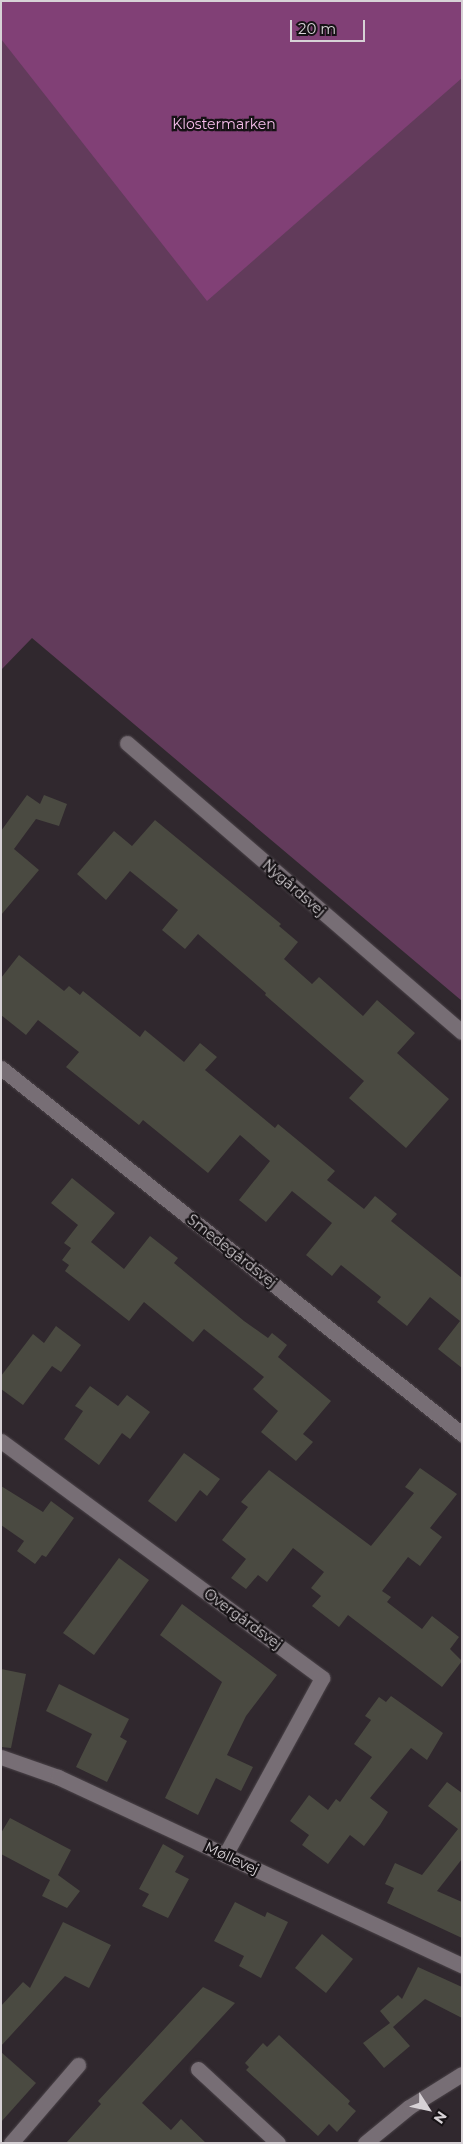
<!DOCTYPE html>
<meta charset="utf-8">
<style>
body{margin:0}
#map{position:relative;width:463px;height:2144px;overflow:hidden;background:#30282e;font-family:Montserrat,sans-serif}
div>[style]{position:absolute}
.green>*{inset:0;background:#623b5b}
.forest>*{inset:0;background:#814076}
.building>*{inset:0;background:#4a4a41}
.roads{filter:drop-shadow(0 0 1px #4a4348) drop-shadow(0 0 1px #4a4348)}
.minor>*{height:15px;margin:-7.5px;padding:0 7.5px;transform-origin:7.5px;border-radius:7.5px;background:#776e75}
span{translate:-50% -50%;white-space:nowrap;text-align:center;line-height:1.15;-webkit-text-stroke:4.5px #161215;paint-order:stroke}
.park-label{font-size:14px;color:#f8bfed}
.street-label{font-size:14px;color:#d7d2d6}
.frame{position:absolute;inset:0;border:2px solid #d7d2d6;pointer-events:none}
.north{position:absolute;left:403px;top:2084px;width:50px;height:50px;-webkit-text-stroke:4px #161215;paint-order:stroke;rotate:125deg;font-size:14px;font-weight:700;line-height:20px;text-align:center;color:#d7d2d6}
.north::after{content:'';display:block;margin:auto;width:18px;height:22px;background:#d7d2d6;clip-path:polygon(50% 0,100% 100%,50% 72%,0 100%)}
.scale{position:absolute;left:290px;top:20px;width:75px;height:22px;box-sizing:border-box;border:2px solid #d7d2d6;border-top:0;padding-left:6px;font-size:15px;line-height:18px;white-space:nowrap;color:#d7d2d6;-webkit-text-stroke:4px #161215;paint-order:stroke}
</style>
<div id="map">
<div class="green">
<div style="clip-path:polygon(1px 1px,462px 1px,462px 1001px,32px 638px,1px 670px)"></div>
</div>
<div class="forest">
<div style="clip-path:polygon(1px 1px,462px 1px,462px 78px,207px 301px,1px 39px)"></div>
</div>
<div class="building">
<div style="clip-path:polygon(27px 795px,40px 804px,44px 795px,67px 804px,59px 826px,36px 819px,14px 849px,39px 870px,1px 915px,1px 831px)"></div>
<div style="clip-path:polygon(155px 820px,281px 924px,279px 926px,298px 942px,284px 959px,312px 984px,319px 977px,363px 1016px,377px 1000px,415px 1033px,397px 1053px,449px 1099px,406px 1148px,349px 1098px,364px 1081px,265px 995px,266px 993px,198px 934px,185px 949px,162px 930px,178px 910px,130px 871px,106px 900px,77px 874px,114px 831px,132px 846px)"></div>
<div style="clip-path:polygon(19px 955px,64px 991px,69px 986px,80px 995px,83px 991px,140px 1037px,145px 1030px,184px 1062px,200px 1043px,217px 1057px,205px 1070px,275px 1128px,278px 1124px,335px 1171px,327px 1180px,364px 1209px,375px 1196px,397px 1214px,391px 1221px,462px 1278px,462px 1368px,438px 1349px,460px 1321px,430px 1297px,407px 1326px,377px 1302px,381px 1297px,341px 1265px,332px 1276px,306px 1255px,332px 1223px,292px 1191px,266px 1222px,239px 1200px,270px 1161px,240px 1135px,208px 1173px,143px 1120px,139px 1125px,66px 1067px,79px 1052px,38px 1020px,26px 1035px,1px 1015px,1px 978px)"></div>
<div style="clip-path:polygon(72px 1178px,115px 1213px,91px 1242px,124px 1269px,150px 1236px,178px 1258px,174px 1263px,244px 1321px,268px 1338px,272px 1333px,287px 1345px,278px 1357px,331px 1401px,303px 1434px,313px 1442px,296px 1461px,261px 1432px,278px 1411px,253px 1389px,264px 1377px,204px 1329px,193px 1342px,144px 1302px,129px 1321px,65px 1271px,69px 1265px,62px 1260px,71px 1248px,64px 1243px,78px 1225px,51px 1203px)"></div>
<div style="clip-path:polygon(56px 1326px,81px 1345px,61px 1372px,52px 1366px,23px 1405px,1px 1389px,1px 1376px,33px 1334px,44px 1343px)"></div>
<div style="clip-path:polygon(90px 1386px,118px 1406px,127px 1395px,150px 1412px,130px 1439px,122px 1433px,99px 1465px,64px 1439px,83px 1411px,75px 1406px)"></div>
<div style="clip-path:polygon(184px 1453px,220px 1479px,207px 1496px,200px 1490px,176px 1522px,148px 1501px)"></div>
<div style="clip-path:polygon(420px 1468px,457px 1494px,430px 1528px,442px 1537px,420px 1566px,408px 1557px,382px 1591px,391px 1597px,387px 1602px,422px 1629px,432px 1616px,459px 1637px,450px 1649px,462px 1661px,442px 1687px,348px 1615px,339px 1627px,312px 1606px,321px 1596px,311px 1588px,324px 1572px,293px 1548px,267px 1582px,258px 1575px,246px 1589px,231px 1578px,246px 1559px,222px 1540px,248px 1507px,241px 1502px,269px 1470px,371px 1546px,414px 1493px,405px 1487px)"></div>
<div style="clip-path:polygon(1px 1486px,43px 1512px,51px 1501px,74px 1518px,46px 1557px,42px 1555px,35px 1564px,17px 1551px,24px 1541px,1px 1525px)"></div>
<div style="clip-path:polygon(119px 1558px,149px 1580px,94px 1655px,63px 1633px)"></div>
<div style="clip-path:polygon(182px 1604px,277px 1675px,246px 1716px,227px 1755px,253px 1767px,241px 1791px,216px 1778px,198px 1815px,165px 1798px,222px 1682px,160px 1635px)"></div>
<div style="clip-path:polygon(1px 1669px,26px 1674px,11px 1748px,1px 1747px)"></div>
<div style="clip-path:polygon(59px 1684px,129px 1719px,120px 1737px,127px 1741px,107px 1782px,76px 1767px,92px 1734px,46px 1711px)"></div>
<div style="clip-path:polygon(391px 1696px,443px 1733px,427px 1760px,411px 1748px,370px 1798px,388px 1812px,380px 1825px,364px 1846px,350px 1835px,328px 1864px,302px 1845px,309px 1835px,290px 1821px,309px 1795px,328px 1810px,336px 1799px,340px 1802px,372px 1757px,354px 1744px,371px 1720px,365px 1716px,379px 1697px,386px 1702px)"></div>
<div style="clip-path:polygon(447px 1782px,462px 1793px,462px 1859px,437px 1891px,462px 1902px,462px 1938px,387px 1903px,394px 1888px,385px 1884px,395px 1863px,422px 1875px,458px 1829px,428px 1806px)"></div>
<div style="clip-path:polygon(10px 1818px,71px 1850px,58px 1875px,80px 1891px,67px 1908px,42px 1896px,50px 1880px,1px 1854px,1px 1833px)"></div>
<div style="clip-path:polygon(163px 1844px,184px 1856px,175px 1872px,189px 1879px,168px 1918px,142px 1906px,149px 1894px,139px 1889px)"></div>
<div style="clip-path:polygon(235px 1902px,265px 1917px,267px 1912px,288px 1922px,261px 1978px,239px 1966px,244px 1956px,214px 1941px)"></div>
<div style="clip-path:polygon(63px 1922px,111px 1945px,89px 1988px,65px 1976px,1px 2046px,1px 2006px,23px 1982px,30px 1988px)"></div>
<div style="clip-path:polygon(322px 1934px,353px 1959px,326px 1993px,295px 1968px)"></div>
<div style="clip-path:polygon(418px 1967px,462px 1987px,462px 2018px,425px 1999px,393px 2027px,410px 2046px,384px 2068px,363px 2043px,390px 2023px,380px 2011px,398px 1995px,402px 1999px)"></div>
<div style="clip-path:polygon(203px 1987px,235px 2003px,142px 2103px,171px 2130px,181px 2119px,206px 2143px,66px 2143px,101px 2104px,98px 2101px)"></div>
<div style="clip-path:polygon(279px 2035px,350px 2101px,348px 2104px,356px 2111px,337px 2132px,329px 2124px,318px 2136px,246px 2070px,249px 2067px,245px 2063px,263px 2043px,267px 2047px)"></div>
<div style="clip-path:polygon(1px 2052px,36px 2083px,1px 2122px)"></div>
</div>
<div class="roads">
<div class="minor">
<div style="left:127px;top:743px;width:442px;rotate:40.8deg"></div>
<div style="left:1px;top:1068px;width:589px;rotate:38.45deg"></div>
<div style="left:1px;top:1441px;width:399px;rotate:36.4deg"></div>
<div style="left:322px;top:1678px;width:202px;rotate:118.7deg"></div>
<div style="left:1px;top:1757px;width:60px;rotate:19.3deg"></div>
<div style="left:58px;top:1777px;width:446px;rotate:25deg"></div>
<div style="left:198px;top:2069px;width:109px;rotate:42.8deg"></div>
<div style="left:11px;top:2143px;width:103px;rotate:-49.3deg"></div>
<div style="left:365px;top:2143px;width:57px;rotate:-39.3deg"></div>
<div style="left:409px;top:2107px;width:62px;rotate:-31.9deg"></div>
</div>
</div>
<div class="park-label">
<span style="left:224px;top:124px">Klostermarken</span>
</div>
<div class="street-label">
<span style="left:294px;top:888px;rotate:41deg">Nygårdsvej</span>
<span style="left:232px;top:1251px;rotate:38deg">Smedegårdsvej</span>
<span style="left:243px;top:1619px;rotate:36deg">Overgårdsvej</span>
<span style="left:232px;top:1858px;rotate:25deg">Møllevej</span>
</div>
<div class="frame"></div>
<div class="north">N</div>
<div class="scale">20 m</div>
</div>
